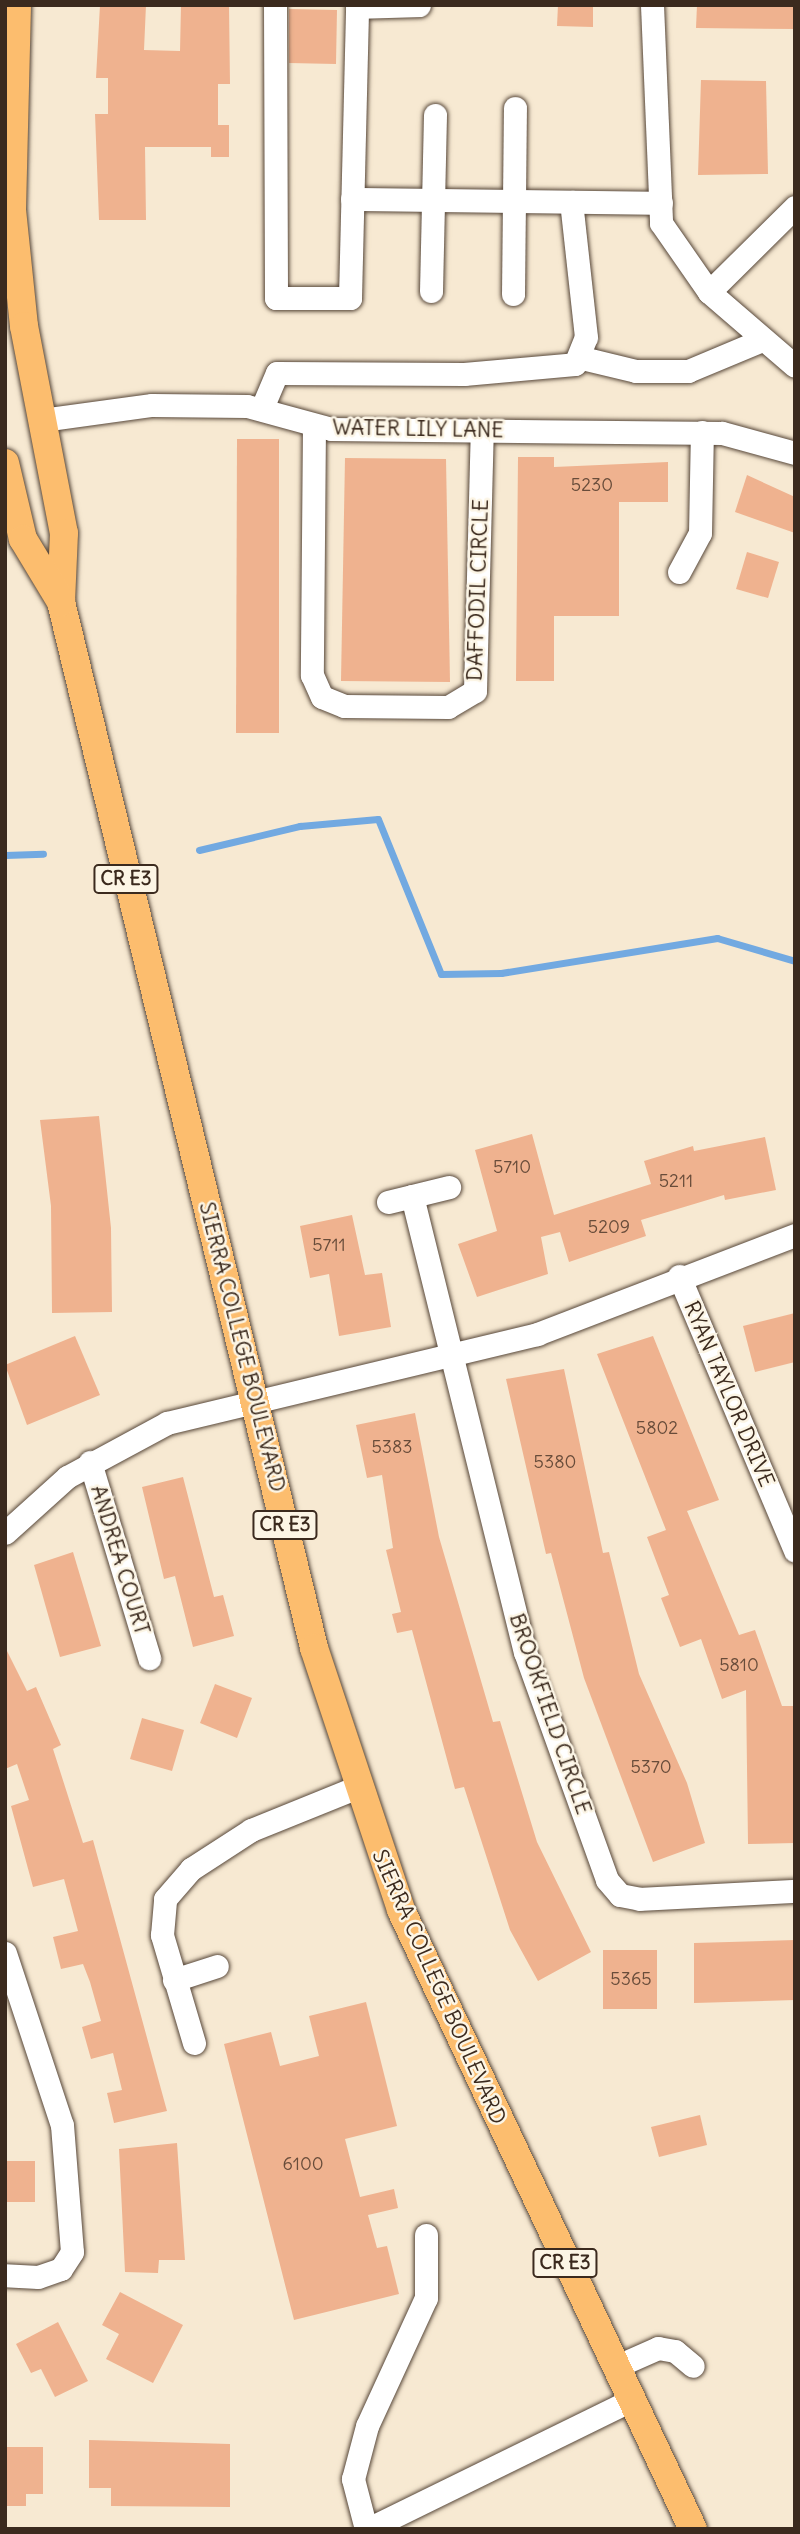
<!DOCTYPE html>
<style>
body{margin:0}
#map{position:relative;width:800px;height:2534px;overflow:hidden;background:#f7e9d2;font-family:Delius,sans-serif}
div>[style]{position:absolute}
.stream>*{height:7px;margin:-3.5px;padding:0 3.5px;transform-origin:3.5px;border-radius:3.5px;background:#72a9e1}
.building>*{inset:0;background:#efb28f}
.roads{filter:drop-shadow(0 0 2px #574739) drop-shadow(0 0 2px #574739)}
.minor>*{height:23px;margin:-11.5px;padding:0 11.5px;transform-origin:11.5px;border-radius:11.5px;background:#fff}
.major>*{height:28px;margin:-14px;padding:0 14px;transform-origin:14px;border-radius:14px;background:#fcbd6e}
span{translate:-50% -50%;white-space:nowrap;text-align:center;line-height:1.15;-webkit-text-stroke:5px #fcf5e5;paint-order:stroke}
.number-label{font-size:18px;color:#684c3a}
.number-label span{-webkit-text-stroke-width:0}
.shield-label span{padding:2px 5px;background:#fcf5e5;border:2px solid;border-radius:5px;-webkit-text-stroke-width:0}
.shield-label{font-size:19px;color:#3b2a1e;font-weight:700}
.street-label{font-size:21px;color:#3b2a1e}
.frame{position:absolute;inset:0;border:7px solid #3b2a1e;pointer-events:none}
</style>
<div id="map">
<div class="stream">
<div style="left:199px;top:850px;width:104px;rotate:-13.4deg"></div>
<div style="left:300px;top:826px;width:78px;rotate:-5.1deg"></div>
<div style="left:378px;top:819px;width:167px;rotate:67.9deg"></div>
<div style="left:441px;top:974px;width:60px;rotate:-1deg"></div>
<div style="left:501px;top:973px;width:219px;rotate:-9.2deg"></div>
<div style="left:717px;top:938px;width:81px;rotate:16.4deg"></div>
<div style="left:5px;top:855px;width:38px;rotate:-2deg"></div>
</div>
<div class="building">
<div style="clip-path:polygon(100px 5px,146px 5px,144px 50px,180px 51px,181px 5px,229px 5px,230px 84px,218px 84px,218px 125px,229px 125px,229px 157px,211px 157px,211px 147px,145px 147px,146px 220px,99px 220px,95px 114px,108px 114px,108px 78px,96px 78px)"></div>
<div style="clip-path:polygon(558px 5px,593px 5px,593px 27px,557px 26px)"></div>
<div style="clip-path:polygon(697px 5px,795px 5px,795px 29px,696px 28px)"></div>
<div style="clip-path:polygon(289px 9px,337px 10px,336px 64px,289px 63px)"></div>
<div style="clip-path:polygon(701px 80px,766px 81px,768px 174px,698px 175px)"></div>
<div style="clip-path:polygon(237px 439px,279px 439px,279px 733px,236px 733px)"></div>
<div style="clip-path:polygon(518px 457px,554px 457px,554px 467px,668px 462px,668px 502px,619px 502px,619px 616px,554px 616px,554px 681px,516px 681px)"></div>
<div style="clip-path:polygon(345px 458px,446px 459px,450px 682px,341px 681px)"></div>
<div style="clip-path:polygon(747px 475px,795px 497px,795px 533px,735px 512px)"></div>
<div style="clip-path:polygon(747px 552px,779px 562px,768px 598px,736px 589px)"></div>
<div style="clip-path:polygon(99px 1116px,111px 1228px,112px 1312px,52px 1313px,51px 1206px,40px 1120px)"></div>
<div style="clip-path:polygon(532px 1134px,554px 1215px,651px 1184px,644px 1161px,693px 1146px,694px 1151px,765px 1137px,776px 1190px,725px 1200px,724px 1195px,641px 1220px,646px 1236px,569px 1262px,560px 1232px,541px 1237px,548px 1274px,477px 1297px,458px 1244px,497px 1231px,475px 1150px)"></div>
<div style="clip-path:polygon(352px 1215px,365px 1275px,382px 1273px,391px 1327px,339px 1336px,329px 1274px,310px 1278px,300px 1226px)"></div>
<div style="clip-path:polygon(795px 1313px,795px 1362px,755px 1372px,743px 1326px)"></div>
<div style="clip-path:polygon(75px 1336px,100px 1395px,27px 1425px,5px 1365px)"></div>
<div style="clip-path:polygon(653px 1336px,719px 1500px,687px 1511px,739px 1635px,755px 1630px,782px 1706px,794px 1706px,795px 1843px,748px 1844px,746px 1690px,722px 1699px,701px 1639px,680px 1647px,661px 1598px,669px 1595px,647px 1537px,666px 1530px,597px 1354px)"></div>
<div style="clip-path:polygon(564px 1369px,603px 1553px,609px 1552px,639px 1674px,687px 1783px,705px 1843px,653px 1862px,584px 1678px,551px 1553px,546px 1554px,506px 1379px)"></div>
<div style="clip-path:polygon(415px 1413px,439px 1537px,493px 1722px,500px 1721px,537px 1842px,591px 1952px,538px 1981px,510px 1930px,464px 1787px,455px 1789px,412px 1630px,397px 1633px,392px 1614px,401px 1612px,386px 1550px,393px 1548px,382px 1475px,367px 1478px,356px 1425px)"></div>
<div style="clip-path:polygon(183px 1477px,214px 1597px,223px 1595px,234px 1636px,193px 1647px,175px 1576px,164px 1579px,142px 1487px)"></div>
<div style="clip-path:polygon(73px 1552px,101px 1646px,60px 1657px,34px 1565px)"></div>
<div style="clip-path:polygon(5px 1647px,27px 1691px,36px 1687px,61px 1745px,53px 1749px,83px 1843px,93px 1840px,167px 2111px,114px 2123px,107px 2093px,122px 2090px,113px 2053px,91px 2059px,82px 2027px,101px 2021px,90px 1982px,83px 1964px,61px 1969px,53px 1937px,78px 1931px,64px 1879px,33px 1887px,11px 1806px,29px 1800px,17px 1764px,5px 1769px)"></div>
<div style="clip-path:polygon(215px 1684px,252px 1698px,237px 1738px,200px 1723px)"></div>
<div style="clip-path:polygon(142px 1718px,184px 1730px,172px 1771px,130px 1759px)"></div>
<div style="clip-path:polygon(795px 1940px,795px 2000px,694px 2003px,694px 1943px)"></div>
<div style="clip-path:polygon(603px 1950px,657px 1950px,657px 2009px,603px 2009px)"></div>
<div style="clip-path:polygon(366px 2002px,397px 2126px,345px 2139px,360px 2197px,394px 2189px,398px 2208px,368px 2215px,377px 2248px,387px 2246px,399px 2294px,294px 2320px,224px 2044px,271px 2032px,280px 2066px,319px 2056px,309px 2016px)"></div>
<div style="clip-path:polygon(700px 2115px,707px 2145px,659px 2157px,651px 2127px)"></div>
<div style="clip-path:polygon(177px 2143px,185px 2260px,159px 2260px,158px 2273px,125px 2272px,119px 2149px)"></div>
<div style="clip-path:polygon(5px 2161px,35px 2161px,35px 2202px,5px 2202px)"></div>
<div style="clip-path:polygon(120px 2292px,183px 2325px,153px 2383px,106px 2359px,119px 2334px,102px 2325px)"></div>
<div style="clip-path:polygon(58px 2322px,88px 2381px,55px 2397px,41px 2369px,31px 2373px,16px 2344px)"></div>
<div style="clip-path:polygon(89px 2440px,230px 2444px,230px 2507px,111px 2506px,111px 2488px,89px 2488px)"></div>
<div style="clip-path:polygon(5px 2447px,43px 2447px,43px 2494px,26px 2494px,26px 2506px,5px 2506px)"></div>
</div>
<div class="roads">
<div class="minor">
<div style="left:275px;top:5px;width:293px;rotate:89.8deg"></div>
<div style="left:276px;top:298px;width:74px"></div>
<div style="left:350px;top:298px;width:293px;rotate:-88.6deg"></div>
<div style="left:652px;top:5px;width:218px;rotate:87.6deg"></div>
<div style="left:661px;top:223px;width:84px;rotate:55.2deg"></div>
<div style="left:709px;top:292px;width:113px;rotate:40.7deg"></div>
<div style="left:357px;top:7px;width:62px;rotate:-1.8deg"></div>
<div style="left:352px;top:199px;width:309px;rotate:0.7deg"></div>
<div style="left:431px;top:291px;width:176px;rotate:-88.7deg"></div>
<div style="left:709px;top:292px;width:121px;rotate:-44.7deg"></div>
<div style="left:513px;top:294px;width:186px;rotate:-89.4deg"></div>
<div style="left:582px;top:358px;width:56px;rotate:13.5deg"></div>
<div style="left:636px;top:371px;width:52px"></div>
<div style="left:688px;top:371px;width:80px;rotate:-22.7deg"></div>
<div style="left:262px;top:408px;width:38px;rotate:-67deg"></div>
<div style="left:277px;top:373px;width:187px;rotate:0.3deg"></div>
<div style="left:464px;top:374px;width:111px;rotate:-5.1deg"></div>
<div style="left:575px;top:364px;width:29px;rotate:-68deg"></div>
<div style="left:586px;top:337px;width:136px;rotate:-96.3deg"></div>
<div style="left:42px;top:420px;width:111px;rotate:-7.8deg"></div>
<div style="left:152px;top:405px;width:95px;rotate:0.6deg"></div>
<div style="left:247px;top:406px;width:87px;rotate:15.3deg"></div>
<div style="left:331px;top:429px;width:391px;rotate:0.6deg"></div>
<div style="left:722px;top:433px;width:76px;rotate:15.3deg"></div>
<div style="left:314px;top:425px;width:250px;rotate:90.5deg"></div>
<div style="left:312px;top:675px;width:24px;rotate:66deg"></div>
<div style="left:322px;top:697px;width:24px;rotate:22deg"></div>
<div style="left:344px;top:706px;width:104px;rotate:0.6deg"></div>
<div style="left:448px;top:707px;width:31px;rotate:-31deg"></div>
<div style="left:475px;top:691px;width:260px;rotate:-88.5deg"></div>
<div style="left:679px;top:572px;width:44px;rotate:-61.7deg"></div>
<div style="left:700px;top:533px;width:101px;rotate:-88.9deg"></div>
<div style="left:412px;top:1196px;width:470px;rotate:76.1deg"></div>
<div style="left:525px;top:1652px;width:242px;rotate:70.2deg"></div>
<div style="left:607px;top:1880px;width:20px;rotate:49deg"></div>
<div style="left:620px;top:1895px;width:20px;rotate:11deg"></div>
<div style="left:640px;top:1899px;width:155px;rotate:-3deg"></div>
<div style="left:388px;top:1202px;width:63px;rotate:-13.8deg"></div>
<div style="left:679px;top:1276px;width:298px;rotate:67.1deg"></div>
<div style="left:90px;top:1462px;width:205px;rotate:73.2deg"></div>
<div style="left:5px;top:1533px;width:84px;rotate:-42.1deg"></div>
<div style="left:67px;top:1477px;width:114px;rotate:-28.4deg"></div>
<div style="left:167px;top:1423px;width:381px;rotate:-13.5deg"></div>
<div style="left:537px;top:1334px;width:276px;rotate:-21deg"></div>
<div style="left:5px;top:1953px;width:181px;rotate:71.7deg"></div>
<div style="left:62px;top:2125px;width:127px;rotate:85.5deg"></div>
<div style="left:72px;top:2252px;width:20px;rotate:123deg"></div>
<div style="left:61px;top:2269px;width:24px;rotate:161deg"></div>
<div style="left:38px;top:2277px;width:33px;rotate:-177deg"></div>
<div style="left:174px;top:1980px;width:45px;rotate:-18deg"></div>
<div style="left:194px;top:2043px;width:113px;rotate:-106.5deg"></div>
<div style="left:162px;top:1935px;width:36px;rotate:-85deg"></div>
<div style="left:165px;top:1899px;width:40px;rotate:-49deg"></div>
<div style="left:191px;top:1869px;width:72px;rotate:-33deg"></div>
<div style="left:251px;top:1830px;width:112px;rotate:-22deg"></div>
<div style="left:615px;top:2367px;width:47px;rotate:-23.8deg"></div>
<div style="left:658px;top:2348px;width:17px;rotate:10deg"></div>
<div style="left:675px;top:2351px;width:23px;rotate:40deg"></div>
<div style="left:366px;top:2529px;width:52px;rotate:-104.6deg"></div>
<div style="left:353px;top:2479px;width:55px;rotate:-75.2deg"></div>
<div style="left:367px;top:2426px;width:141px;rotate:-65.3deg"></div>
<div style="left:426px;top:2298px;width:63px;rotate:-90deg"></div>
<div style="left:368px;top:2529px;width:293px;rotate:-26.1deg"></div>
</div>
<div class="major">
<div style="left:17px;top:5px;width:205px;rotate:91.4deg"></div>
<div style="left:12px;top:210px;width:117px;rotate:84.1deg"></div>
<div style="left:24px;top:326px;width:211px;rotate:79.1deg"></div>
<div style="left:64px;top:533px;width:69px;rotate:92.5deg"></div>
<div style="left:61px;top:602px;width:1076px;rotate:76.4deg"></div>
<div style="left:314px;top:1648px;width:276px;rotate:71.6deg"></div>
<div style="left:401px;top:1910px;width:684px;rotate:64.75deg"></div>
<div style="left:5px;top:463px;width:78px;rotate:76.7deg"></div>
<div style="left:23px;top:539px;width:74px;rotate:58.9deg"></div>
</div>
</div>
<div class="number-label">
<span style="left:592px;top:485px">5230</span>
<span style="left:512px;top:1167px">5710</span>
<span style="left:676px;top:1181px">5211</span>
<span style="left:609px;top:1227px">5209</span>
<span style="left:329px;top:1245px">5711</span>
<span style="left:657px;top:1428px">5802</span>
<span style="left:392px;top:1447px">5383</span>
<span style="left:555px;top:1462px">5380</span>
<span style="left:739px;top:1665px">5810</span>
<span style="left:651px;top:1767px">5370</span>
<span style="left:631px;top:1979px">5365</span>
<span style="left:303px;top:2164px">6100</span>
</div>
<div class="shield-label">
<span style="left:126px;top:879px">CR E3</span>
<span style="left:285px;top:1525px">CR E3</span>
<span style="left:565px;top:2263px">CR E3</span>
</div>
<div class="street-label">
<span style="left:418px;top:429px;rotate:1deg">WATER LILY LANE</span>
<span style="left:478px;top:590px;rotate:-88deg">DAFFODIL CIRCLE</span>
<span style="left:242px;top:1347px;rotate:76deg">SIERRA COLLEGE BOULEVARD</span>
<span style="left:729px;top:1394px;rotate:67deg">RYAN TAYLOR DRIVE</span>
<span style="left:120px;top:1560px;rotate:73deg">ANDREA COURT</span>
<span style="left:550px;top:1714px;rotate:71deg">BROOKFIELD CIRCLE</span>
<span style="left:439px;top:1987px;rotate:66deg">SIERRA COLLEGE BOULEVARD</span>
</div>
<div class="frame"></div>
</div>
